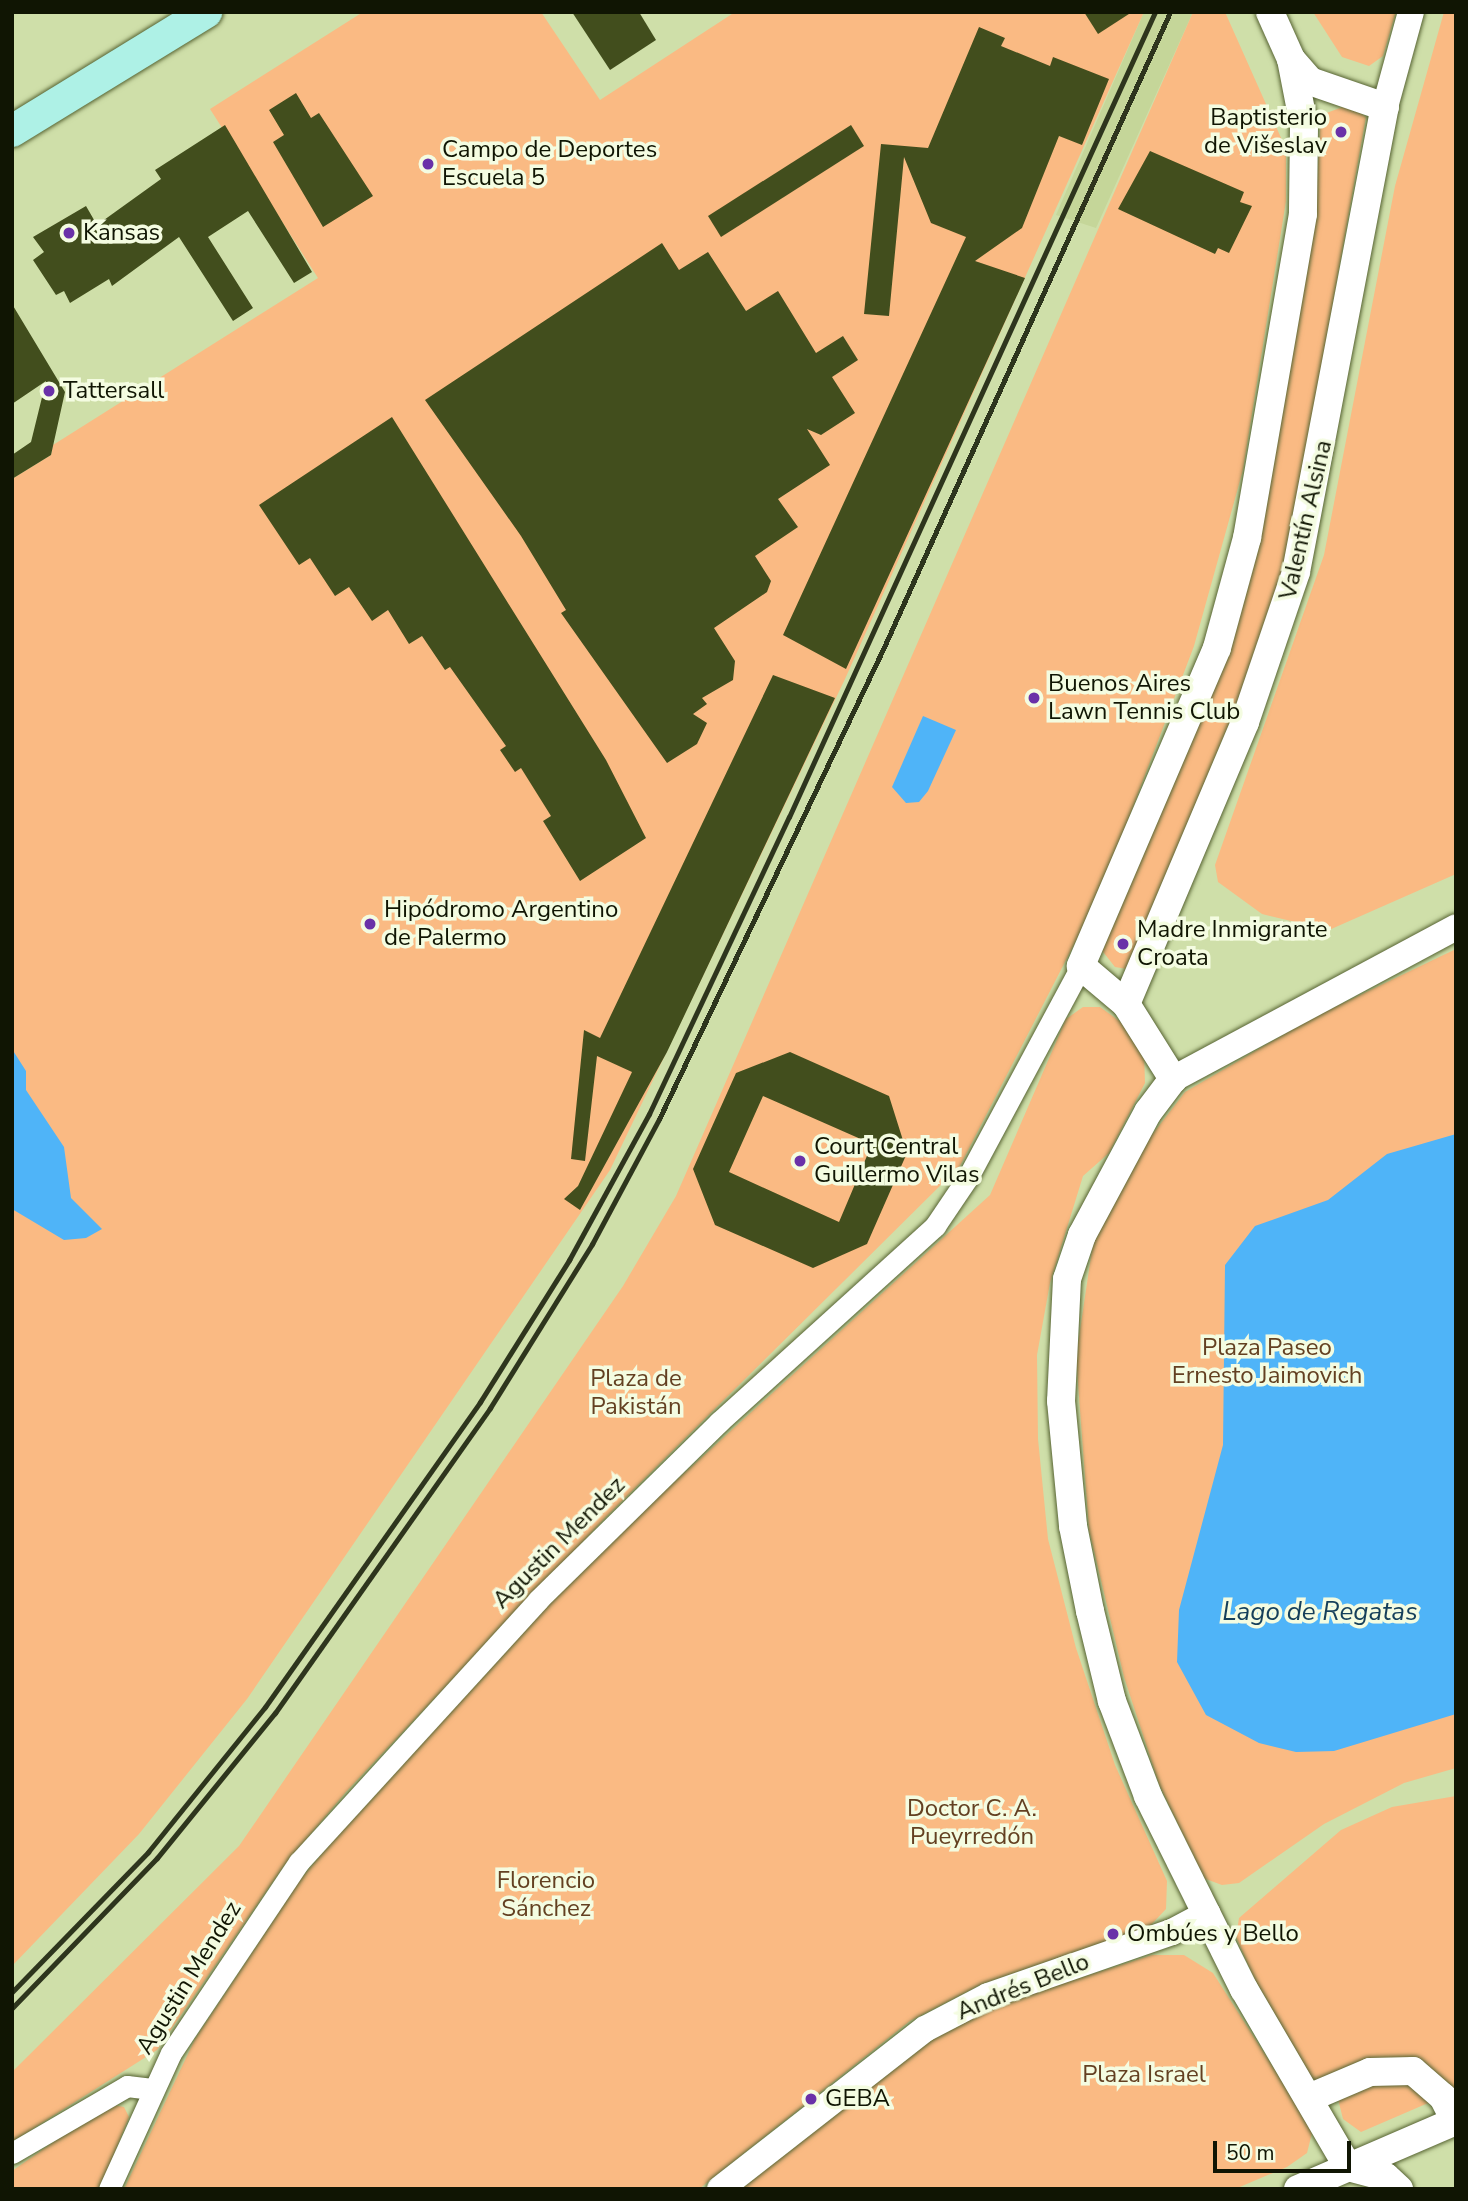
<!DOCTYPE html>
<meta charset="utf-8">
<style>
body{margin:0}
#map{position:relative;width:1468px;height:2201px;overflow:hidden;background:#cfdfa9;font-family:"Nunito Sans",sans-serif}
div>[style]{position:absolute}
.built>*{inset:0;background:#c5d699}
.green>*{inset:0;background:#faba83}
.water>*{inset:0;background:#4fb4f8}
.building>*{inset:0;background:#424e1d}
.roads{filter:drop-shadow(0 0 2px #566332) drop-shadow(0 0 2px #566332)}
.minor>*{height:21px;margin:-10.5px;padding:0 10.5px;transform-origin:10.5px;border-radius:10.5px;background:#fff}
.tertiary>*{height:26px;margin:-13px;padding:0 13px;transform-origin:13px;border-radius:13px;background:#fff}
.secondary>*{height:28px;margin:-14px;padding:0 14px;transform-origin:14px;border-radius:14px;background:#fff}
.primary>*{height:32px;margin:-16px;padding:0 16px;transform-origin:16px;border-radius:16px;background:#aef1e6}
.rail>*{height:5px;margin:-2.5px;padding:0 2.5px;transform-origin:2.5px;border-radius:2.5px;background:#2e351d}
.dots>*{width:19px;height:19px;translate:-50% -50%;box-sizing:border-box;border:4px solid #f4fce1;border-radius:50%}
span{translate:-50% -50%;white-space:nowrap;text-align:center;line-height:1.15;-webkit-text-stroke:7px #f4fce1;paint-order:stroke}
.poi-label{font-size:24px;color:#101503}
.right{translate:-100% -50%;text-align:right}
.left{translate:0 -50%;text-align:left}
.street-label{font-size:24px;color:#101503}
.park-label{font-size:24px;color:#634021}
.water-label{font-size:26px;color:#153f5a;font-style:italic}
.frame{position:absolute;inset:0;border:14px solid #101503;pointer-events:none}
.scale{position:absolute;left:1213px;top:2141px;width:138px;height:32px;box-sizing:border-box;border:4px solid #101503;border-top:0;padding-left:9px;font-size:21px;line-height:24px;white-space:nowrap;color:#101503;-webkit-text-stroke:5px #f4fce1;paint-order:stroke}
</style>
<div id="map">
<div class="built">
<div style="clip-path:polygon(1144px 12px,1193px 12px,1096px 228px,1056px 215px)"></div>
</div>
<div class="green">
<div style="clip-path:polygon(363px 12px,541px 12px,600px 100px,735px 12px,1144px 12px,845px 679px,610px 1170px,247px 1699px,139px 1834px,12px 1966px,12px 479px,51px 455px,53px 445px,318px 278px,210px 109px)"></div>
<div style="clip-path:polygon(1193px 12px,1225px 12px,1286px 149px,1286px 201px,1243px 470px,1194px 646px,1100px 894px,960px 1166px,606px 1517px,346px 1792px,283px 1867px,157px 2050px,12px 2142px,12px 2072px,239px 1846px,623px 1286px,676px 1196px)"></div>
<div style="clip-path:polygon(1313px 12px,1396px 12px,1383px 56px,1369px 66px,1342px 57px)"></div>
<div style="clip-path:polygon(1444px 12px,1456px 12px,1456px 874px,1329px 930px,1262px 914px,1218px 882px,1215px 865px,1324px 555px,1395px 186px)"></div>
<div style="clip-path:polygon(1348px 105px,1366px 117px,1288px 554px,1258px 654px,1127px 969px,1115px 967px,1100px 948px,1217px 668px,1315px 214px,1321px 115px)"></div>
<div style="clip-path:polygon(1456px 949px,1456px 1768px,1404px 1783px,1324px 1824px,1239px 1883px,1222px 1885px,1203px 1878px,1159px 1784px,1124px 1677px,1089px 1530px,1076px 1357px,1093px 1243px,1141px 1149px,1185px 1092px,1312px 1018px)"></div>
<div style="clip-path:polygon(1083px 1007px,1100px 1007px,1125px 1025px,1144px 1052px,1145px 1083px,1109px 1153px,1083px 1176px,1050px 1283px,1037px 1355px,1038px 1439px,1048px 1539px,1076px 1648px,1115px 1765px,1167px 1881px,1166px 1909px,1149px 1927px,982px 1984px,910px 2021px,699px 2189px,124px 2189px,195px 2039px,300px 1880px,397px 1763px,613px 1538px,990px 1195px,1066px 1019px)"></div>
<div style="clip-path:polygon(1456px 1796px,1456px 2091px,1361px 2132px,1343px 2119px,1338px 2099px,1313px 2081px,1254px 1978px,1236px 1937px,1239px 1918px,1341px 1830px,1392px 1807px)"></div>
<div style="clip-path:polygon(1152px 1955px,1184px 1955px,1213px 1973px,1305px 2117px,1312px 2133px,1307px 2153px,1287px 2167px,1235px 2189px,741px 2189px,930px 2038px,989px 2007px)"></div>
<div style="clip-path:polygon(108px 2104px,124px 2107px,129px 2117px,100px 2189px,12px 2189px,12px 2171px)"></div>
</div>
<div class="water">
<div style="clip-path:polygon(923px 716px,956px 730px,928px 791px,919px 802px,906px 803px,892px 787px)"></div>
<div style="clip-path:polygon(12px 1049px,26px 1071px,26px 1090px,64px 1147px,71px 1198px,102px 1229px,86px 1238px,64px 1240px,12px 1209px)"></div>
<div style="clip-path:polygon(1456px 1134px,1456px 1714px,1334px 1751px,1296px 1752px,1259px 1743px,1206px 1715px,1177px 1662px,1179px 1610px,1223px 1445px,1225px 1265px,1255px 1226px,1328px 1200px,1387px 1154px)"></div>
</div>
<div class="building">
<div style="clip-path:polygon(572px 12px,639px 12px,656px 40px,610px 70px)"></div>
<div style="clip-path:polygon(1084px 12px,1132px 12px,1098px 34px)"></div>
<div style="clip-path:polygon(979px 27px,1005px 38px,1001px 46px,1050px 66px,1053px 57px,1109px 79px,1082px 145px,1059px 136px,1022px 228px,975px 261px,1025px 278px,846px 669px,783px 635px,966px 237px,931px 223px,904px 157px,889px 316px,864px 314px,881px 144px,928px 148px)"></div>
<div style="clip-path:polygon(296px 93px,311px 118px,319px 113px,373px 196px,323px 227px,273px 142px,284px 135px,269px 110px)"></div>
<div style="clip-path:polygon(225px 125px,312px 272px,294px 283px,248px 211px,208px 237px,253px 308px,233px 321px,179px 237px,112px 286px,109px 279px,70px 303px,64px 291px,56px 295px,33px 260px,44px 252px,33px 237px,86px 206px,97px 225px,161px 179px,155px 170px)"></div>
<div style="clip-path:polygon(851px 125px,864px 146px,721px 237px,708px 216px)"></div>
<div style="clip-path:polygon(1150px 151px,1244px 192px,1240px 202px,1252px 206px,1229px 253px,1218px 248px,1215px 254px,1118px 209px)"></div>
<div style="clip-path:polygon(662px 243px,679px 270px,708px 252px,746px 311px,778px 291px,816px 353px,843px 336px,858px 360px,832px 377px,855px 413px,821px 435px,807px 429px,830px 465px,778px 499px,798px 527px,755px 556px,771px 581px,767px 592px,714px 628px,735px 661px,733px 680px,702px 698px,707px 704px,693px 714px,707px 723px,697px 744px,667px 763px,561px 613px,566px 610px,521px 536px,425px 400px)"></div>
<div style="clip-path:polygon(12px 304px,65px 392px,51px 455px,12px 479px,12px 455px,31px 442px,46px 381px,12px 404px)"></div>
<div style="clip-path:polygon(392px 417px,606px 760px,646px 838px,580px 881px,543px 821px,551px 816px,521px 768px,515px 772px,500px 750px,506px 746px,450px 667px,445px 670px,422px 636px,409px 644px,388px 610px,372px 621px,349px 587px,335px 596px,310px 558px,299px 565px,259px 505px)"></div>
<div style="clip-path:polygon(773px 675px,835px 698px,667px 1052px,580px 1210px,564px 1199px,578px 1186px,632px 1072px,597px 1056px,585px 1161px,571px 1159px,584px 1030px,600px 1038px)"></div>
<div style="clip-path:polygon(evenodd,790px 1052px,889px 1096px,907px 1153px,867px 1244px,813px 1268px,715px 1225px,693px 1169px,736px 1073px,790px 1052px,763px 1096px,872px 1144px,839px 1222px,729px 1172px,763px 1096px)"></div>
</div>
<div class="roads">
<div class="minor">
<div style="left:12px;top:2153px;width:133px;rotate:-30.2deg"></div>
<div style="left:127px;top:2086px;width:25px;rotate:7deg"></div>
<div style="left:109px;top:2189px;width:149px;rotate:-65.5deg"></div>
<div style="left:171px;top:2053px;width:230px;rotate:-56.2deg"></div>
<div style="left:299px;top:1862px;width:355px;rotate:-47.6deg"></div>
<div style="left:538px;top:1600px;width:254px;rotate:-44.5deg"></div>
<div style="left:719px;top:1422px;width:292px;rotate:-42.2deg"></div>
<div style="left:935px;top:1226px;width:59px;rotate:-56deg"></div>
<div style="left:968px;top:1177px;width:239px;rotate:-61.8deg"></div>
</div>
<div class="tertiary">
<div style="left:1385px;top:107px;width:98px;rotate:-74.7deg"></div>
<div style="left:1173px;top:1079px;width:321px;rotate:-28.2deg"></div>
<div style="left:720px;top:2189px;width:260px;rotate:-38deg"></div>
<div style="left:925px;top:2029px;width:71px;rotate:-27.6deg"></div>
<div style="left:988px;top:1996px;width:195px;rotate:-19.2deg"></div>
<div style="left:1172px;top:1932px;width:40px;rotate:-28deg"></div>
</div>
<div class="secondary">
<div style="left:1291px;top:59px;width:68px;rotate:79deg"></div>
<div style="left:1304px;top:126px;width:88px;rotate:90.7deg"></div>
<div style="left:1303px;top:214px;width:329px;rotate:99.8deg"></div>
<div style="left:1247px;top:538px;width:114px;rotate:105.3deg"></div>
<div style="left:1217px;top:648px;width:346px;rotate:113.2deg"></div>
<div style="left:1081px;top:966px;width:59px;rotate:40.2deg"></div>
<div style="left:1126px;top:1004px;width:89px;rotate:57.9deg"></div>
<div style="left:1173px;top:1079px;width:41px;rotate:127.1deg"></div>
<div style="left:1148px;top:1112px;width:140px;rotate:118.2deg"></div>
<div style="left:1082px;top:1235px;width:46px;rotate:108.8deg"></div>
<div style="left:1067px;top:1279px;width:122px;rotate:92.8deg"></div>
<div style="left:1061px;top:1401px;width:126px;rotate:84.5deg"></div>
<div style="left:1073px;top:1526px;width:87px;rotate:78.7deg"></div>
<div style="left:1090px;top:1611px;width:93px;rotate:76.3deg"></div>
<div style="left:1112px;top:1701px;width:102px;rotate:69.2deg"></div>
<div style="left:1148px;top:1796px;width:216px;rotate:63.6deg"></div>
<div style="left:1244px;top:1989px;width:206px;rotate:59.7deg"></div>
<div style="left:1348px;top:2167px;width:39px;rotate:15deg"></div>
<div style="left:1386px;top:2177px;width:18px;rotate:43deg"></div>
<div style="left:1126px;top:1004px;width:306px;rotate:-67.1deg"></div>
<div style="left:1245px;top:722px;width:158px;rotate:-71.2deg"></div>
<div style="left:1296px;top:572px;width:473px;rotate:-79.2deg"></div>
<div style="left:1385px;top:107px;width:79px;rotate:-160.9deg"></div>
<div style="left:1310px;top:81px;width:29px;rotate:-131deg"></div>
<div style="left:1291px;top:59px;width:51px;rotate:-114.1deg"></div>
<div style="left:1309px;top:2098px;width:66px;rotate:-23.1deg"></div>
<div style="left:1370px;top:2072px;width:43px;rotate:-1.3deg"></div>
<div style="left:1413px;top:2071px;width:40px;rotate:41deg"></div>
<div style="left:1443px;top:2097px;width:27px;rotate:63deg"></div>
<div style="left:1298px;top:2189px;width:172px;rotate:-23.3deg"></div>
</div>
<div class="primary">
<div style="left:12px;top:131px;width:228px;rotate:-31.5deg"></div>
</div>
</div>
<div class="rail">
<div style="left:12px;top:1992px;width:195px;rotate:-45.8deg"></div>
<div style="left:148px;top:1852px;width:186px;rotate:-51.1deg"></div>
<div style="left:265px;top:1707px;width:373px;rotate:-54.8deg"></div>
<div style="left:480px;top:1402px;width:168px;rotate:-57.9deg"></div>
<div style="left:569px;top:1260px;width:166px;rotate:-61.3deg"></div>
<div style="left:649px;top:1114px;width:328px;rotate:-64.8deg"></div>
<div style="left:789px;top:817px;width:884px;rotate:-65.55deg"></div>
<div style="left:12px;top:2008px;width:209px;rotate:-46deg"></div>
<div style="left:157px;top:1858px;width:187px;rotate:-50.9deg"></div>
<div style="left:275px;top:1713px;width:373px;rotate:-54.8deg"></div>
<div style="left:490px;top:1408px;width:193px;rotate:-58.1deg"></div>
<div style="left:592px;top:1244px;width:142px;rotate:-61.8deg"></div>
<div style="left:659px;top:1119px;width:523px;rotate:-64.51deg"></div>
<div style="left:884px;top:647px;width:696px;rotate:-65.75deg"></div>
</div>
<div class="dots">
<div style="left:1341px;top:132px;background:#6a31a8"></div>
<div style="left:428px;top:164px;background:#6a31a8"></div>
<div style="left:69px;top:233px;background:#6a31a8"></div>
<div style="left:49px;top:391px;background:#6a31a8"></div>
<div style="left:1034px;top:698px;background:#6a31a8"></div>
<div style="left:370px;top:924px;background:#6a31a8"></div>
<div style="left:1123px;top:944px;background:#6a31a8"></div>
<div style="left:800px;top:1161px;background:#6a31a8"></div>
<div style="left:1113px;top:1934px;background:#6a31a8"></div>
<div style="left:811px;top:2099px;background:#6a31a8"></div>
</div>
<div class="poi-label">
<span class="right" style="left:1327px;top:132px">Baptisterio<br>de Višeslav</span>
<span class="left" style="left:442px;top:164px">Campo de Deportes<br>Escuela 5</span>
<span class="left" style="left:83px;top:233px">Kansas</span>
<span class="left" style="left:63px;top:391px">Tattersall</span>
<span class="left" style="left:1048px;top:698px">Buenos Aires<br>Lawn Tennis Club</span>
<span class="left" style="left:384px;top:924px">Hipódromo Argentino<br>de Palermo</span>
<span class="left" style="left:1137px;top:944px">Madre Inmigrante<br>Croata</span>
<span class="left" style="left:814px;top:1161px">Court Central<br>Guillermo Vilas</span>
<span class="left" style="left:1127px;top:1934px">Ombúes y Bello</span>
<span class="left" style="left:825px;top:2099px">GEBA</span>
</div>
<div class="street-label">
<span style="left:1306px;top:520px;rotate:-77deg">Valentín Alsina</span>
<span style="left:559px;top:1543px;rotate:-45deg">Agustin Mendez</span>
<span style="left:189px;top:1978px;rotate:-58deg">Agustin Mendez</span>
<span style="left:1023px;top:1987px;rotate:-22deg">Andrés Bello</span>
</div>
<div class="park-label">
<span style="left:1267px;top:1362px">Plaza Paseo<br>Ernesto Jaimovich</span>
<span style="left:636px;top:1393px">Plaza de<br>Pakistán</span>
<span style="left:972px;top:1823px">Doctor C. A.<br>Pueyrredón</span>
<span style="left:546px;top:1895px">Florencio<br>Sánchez</span>
<span style="left:1144px;top:2075px">Plaza Israel</span>
</div>
<div class="water-label">
<span style="left:1320px;top:1612px">Lago de Regatas</span>
</div>
<div class="frame"></div>
<div class="scale">50 m</div>
</div>
